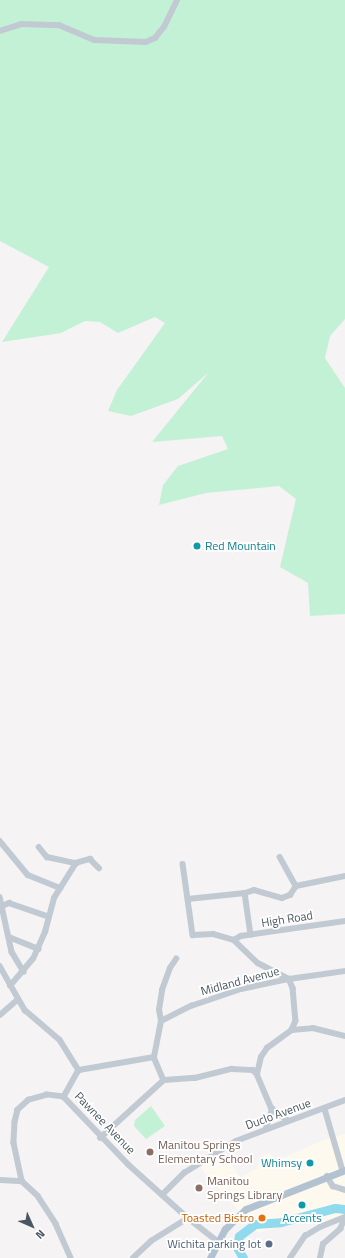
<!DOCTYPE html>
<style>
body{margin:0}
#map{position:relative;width:345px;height:1258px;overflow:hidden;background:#f5f3f3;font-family:"Titillium Web",sans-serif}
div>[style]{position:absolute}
.commercial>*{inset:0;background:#fdf9ef}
.green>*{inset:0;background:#c3f1d5}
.river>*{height:9px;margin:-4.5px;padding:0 4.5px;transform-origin:4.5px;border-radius:4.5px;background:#90daee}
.minor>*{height:5.5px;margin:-2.75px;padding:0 2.75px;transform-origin:2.75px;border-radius:2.75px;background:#c1cad2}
.major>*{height:7px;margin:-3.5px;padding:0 3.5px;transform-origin:3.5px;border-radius:3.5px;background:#b3c2d1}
.dots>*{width:11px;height:11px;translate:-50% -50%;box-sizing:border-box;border:2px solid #fff;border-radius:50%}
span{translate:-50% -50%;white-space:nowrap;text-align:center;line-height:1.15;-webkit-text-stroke:3.5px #fff;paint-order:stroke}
.culture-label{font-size:12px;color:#0d838f}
.left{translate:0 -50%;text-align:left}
.right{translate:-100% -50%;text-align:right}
.street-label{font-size:12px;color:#4a5661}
.education-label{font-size:12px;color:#785e54}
.food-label{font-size:12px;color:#c56008}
.service-label{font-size:12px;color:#4e5e75}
.north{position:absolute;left:12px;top:1206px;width:40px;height:40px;-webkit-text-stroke:3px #fff;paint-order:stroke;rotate:135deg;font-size:11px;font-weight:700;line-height:16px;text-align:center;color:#4a5661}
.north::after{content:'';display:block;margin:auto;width:14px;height:18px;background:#4a5661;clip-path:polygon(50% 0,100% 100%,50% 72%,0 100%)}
</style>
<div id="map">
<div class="commercial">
<div style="clip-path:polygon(345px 1134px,345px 1217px,320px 1227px,309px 1219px,258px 1233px,200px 1167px,223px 1152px,240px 1177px,257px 1169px,262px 1156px,270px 1153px,276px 1161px,321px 1141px)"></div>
</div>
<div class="green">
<div style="clip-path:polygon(0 0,345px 0,345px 319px,330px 336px,325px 358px,345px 388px,345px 614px,310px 616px,308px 583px,280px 567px,296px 499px,279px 486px,206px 493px,159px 505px,163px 485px,178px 466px,228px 449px,222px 436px,152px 442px,209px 372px,178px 399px,131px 416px,108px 411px,117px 390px,165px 323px,155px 317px,118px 333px,100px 322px,85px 321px,61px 333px,2px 342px,49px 267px,0 241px)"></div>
<div style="clip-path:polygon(151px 1106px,165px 1126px,146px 1139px,134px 1126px,135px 1120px)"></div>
</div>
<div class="river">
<div style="left:243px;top:1258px;width:13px;rotate:-119deg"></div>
<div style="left:237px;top:1247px;width:11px;rotate:-80deg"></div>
<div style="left:239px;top:1236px;width:20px;rotate:-37deg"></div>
<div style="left:255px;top:1224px;width:26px;rotate:-4deg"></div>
<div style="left:281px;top:1222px;width:56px;rotate:-14.5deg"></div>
<div style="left:335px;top:1208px;width:10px;rotate:6deg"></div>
</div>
<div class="minor">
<div style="left:0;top:31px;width:22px;rotate:-18deg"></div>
<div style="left:21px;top:24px;width:38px;rotate:2deg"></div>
<div style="left:59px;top:25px;width:38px;rotate:23deg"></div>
<div style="left:94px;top:40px;width:52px;rotate:2.2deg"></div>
<div style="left:146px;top:42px;width:10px;rotate:-24deg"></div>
<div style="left:155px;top:38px;width:14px;rotate:-51deg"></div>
<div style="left:164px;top:27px;width:30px;rotate:-64deg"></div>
<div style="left:0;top:841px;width:44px;rotate:50.5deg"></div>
<div style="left:28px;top:875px;width:35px;rotate:22deg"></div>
<div style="left:39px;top:847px;width:13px;rotate:51deg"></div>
<div style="left:47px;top:857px;width:30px;rotate:12deg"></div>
<div style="left:280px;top:857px;width:33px;rotate:61deg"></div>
<div style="left:183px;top:864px;width:72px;rotate:82deg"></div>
<div style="left:193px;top:935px;width:20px;rotate:-3deg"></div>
<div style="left:213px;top:934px;width:22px;rotate:16deg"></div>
<div style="left:234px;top:940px;width:33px;rotate:44deg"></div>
<div style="left:258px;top:963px;width:35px;rotate:27deg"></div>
<div style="left:289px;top:979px;width:10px;rotate:66deg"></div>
<div style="left:293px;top:988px;width:33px;rotate:85deg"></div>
<div style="left:296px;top:1021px;width:10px;rotate:114deg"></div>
<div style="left:245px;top:893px;width:42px;rotate:81.9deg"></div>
<div style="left:0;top:897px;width:56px;rotate:77.7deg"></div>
<div style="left:12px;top:952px;width:23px;rotate:59deg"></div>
<div style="left:188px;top:899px;width:57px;rotate:-6deg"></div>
<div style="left:245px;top:893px;width:9px;rotate:-18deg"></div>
<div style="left:254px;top:890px;width:29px;rotate:16deg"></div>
<div style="left:282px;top:898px;width:9px;rotate:-21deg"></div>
<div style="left:290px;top:895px;width:11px;rotate:-56deg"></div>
<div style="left:296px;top:886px;width:50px;rotate:-11.5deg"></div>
<div style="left:2px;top:906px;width:8px;rotate:-23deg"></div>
<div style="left:9px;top:903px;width:40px;rotate:18.9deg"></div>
<div style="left:9px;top:937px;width:32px;rotate:22deg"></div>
<div style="left:234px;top:940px;width:8px;rotate:-30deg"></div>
<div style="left:241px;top:936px;width:105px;rotate:-8.2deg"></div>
<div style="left:0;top:966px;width:51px;rotate:60.4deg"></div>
<div style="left:25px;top:1010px;width:46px;rotate:40.6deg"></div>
<div style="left:60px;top:1040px;width:36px;rotate:58deg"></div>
<div style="left:79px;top:1070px;width:31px;rotate:119deg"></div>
<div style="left:10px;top:986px;width:35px;rotate:-50deg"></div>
<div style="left:33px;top:959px;width:30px;rotate:-66deg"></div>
<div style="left:45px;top:932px;width:35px;rotate:-75deg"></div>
<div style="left:54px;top:898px;width:41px;rotate:-57.8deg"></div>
<div style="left:76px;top:863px;width:15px;rotate:-16deg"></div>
<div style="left:90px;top:859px;width:13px;rotate:45deg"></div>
<div style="left:0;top:1015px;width:23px;rotate:-41deg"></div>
<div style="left:161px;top:1021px;width:11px;rotate:-100deg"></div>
<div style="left:159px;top:1010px;width:20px;rotate:-81deg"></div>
<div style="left:162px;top:990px;width:23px;rotate:-70deg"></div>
<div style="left:170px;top:968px;width:11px;rotate:-56deg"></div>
<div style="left:154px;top:1057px;width:37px;rotate:-79deg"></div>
<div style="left:161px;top:1021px;width:34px;rotate:-27deg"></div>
<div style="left:191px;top:1006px;width:53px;rotate:-18.8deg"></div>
<div style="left:241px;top:989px;width:49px;rotate:-11.8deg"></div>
<div style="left:289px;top:979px;width:57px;rotate:-8.1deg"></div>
<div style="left:154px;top:1057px;width:25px;rotate:67deg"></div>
<div style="left:79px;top:1070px;width:76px;rotate:-9.8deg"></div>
<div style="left:257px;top:1074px;width:38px;rotate:67deg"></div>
<div style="left:272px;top:1109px;width:19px;rotate:35deg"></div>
<div style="left:64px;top:1097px;width:17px;rotate:-173deg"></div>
<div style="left:47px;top:1095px;width:19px;rotate:164deg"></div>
<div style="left:29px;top:1100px;width:15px;rotate:138deg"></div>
<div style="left:18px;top:1110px;width:12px;rotate:104deg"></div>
<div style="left:15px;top:1122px;width:21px;rotate:93deg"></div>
<div style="left:14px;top:1143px;width:39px;rotate:78deg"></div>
<div style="left:22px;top:1181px;width:22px;rotate:43deg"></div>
<div style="left:38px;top:1196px;width:33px;rotate:57deg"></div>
<div style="left:56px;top:1224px;width:37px;rotate:66deg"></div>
<div style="left:64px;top:1097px;width:93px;rotate:46.3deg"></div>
<div style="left:128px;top:1164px;width:81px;rotate:42deg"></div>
<div style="left:188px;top:1218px;width:37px;rotate:38deg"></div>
<div style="left:325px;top:1109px;width:65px;rotate:73.8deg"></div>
<div style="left:266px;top:1128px;width:20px;rotate:-72deg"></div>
<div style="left:100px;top:1138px;width:86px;rotate:-42.2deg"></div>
<div style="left:164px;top:1080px;width:31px;rotate:-4deg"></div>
<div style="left:195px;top:1078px;width:38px;rotate:-14deg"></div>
<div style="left:232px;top:1069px;width:21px;rotate:3deg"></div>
<div style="left:253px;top:1070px;width:6px;rotate:45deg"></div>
<div style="left:257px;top:1074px;width:17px;rotate:-77deg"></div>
<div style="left:261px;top:1057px;width:11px;rotate:-56deg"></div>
<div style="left:267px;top:1048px;width:31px;rotate:-36deg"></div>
<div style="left:292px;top:1030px;width:21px;rotate:-5deg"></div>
<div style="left:313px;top:1028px;width:33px;rotate:14deg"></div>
<div style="left:327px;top:1176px;width:12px;rotate:59deg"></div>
<div style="left:333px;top:1186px;width:13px;rotate:18deg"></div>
<div style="left:0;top:1180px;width:22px;rotate:3deg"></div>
<div style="left:163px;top:1194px;width:30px;rotate:-45deg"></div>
<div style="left:184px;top:1173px;width:61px;rotate:-31.6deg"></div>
<div style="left:236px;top:1141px;width:116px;rotate:-20.6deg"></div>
<div style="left:133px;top:1258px;width:25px;rotate:-43deg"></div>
<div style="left:151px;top:1241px;width:44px;rotate:-31.9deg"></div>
<div style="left:290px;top:1258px;width:27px;rotate:-56deg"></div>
<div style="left:305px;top:1236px;width:17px;rotate:-31deg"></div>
<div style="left:320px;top:1227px;width:27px;rotate:-22deg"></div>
<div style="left:320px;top:1258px;width:14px;rotate:-78deg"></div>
<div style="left:323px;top:1244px;width:23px;rotate:-41deg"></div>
<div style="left:340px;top:1229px;width:12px;rotate:-66deg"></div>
</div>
<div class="major">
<div style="left:210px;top:1258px;width:33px;rotate:-63deg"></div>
<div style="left:225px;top:1229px;width:29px;rotate:-44deg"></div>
<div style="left:246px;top:1209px;width:106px;rotate:-21.5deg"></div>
</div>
<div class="dots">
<div style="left:197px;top:546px;background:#0f9aa8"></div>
<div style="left:150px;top:1152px;background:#8d6e63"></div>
<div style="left:310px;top:1163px;background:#0f9aa8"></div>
<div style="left:199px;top:1188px;background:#8d6e63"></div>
<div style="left:302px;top:1205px;background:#0f9aa8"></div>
<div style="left:262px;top:1218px;background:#e8710a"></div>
<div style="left:269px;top:1244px;background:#5c6f8a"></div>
</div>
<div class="culture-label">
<span class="left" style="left:205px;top:546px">Red Mountain</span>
<span class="right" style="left:302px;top:1163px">Whimsy</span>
<span style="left:302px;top:1218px">Accents</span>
</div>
<div class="street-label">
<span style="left:287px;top:919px;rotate:-9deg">High Road</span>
<span style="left:240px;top:981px;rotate:-15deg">Midland Avenue</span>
<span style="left:278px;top:1114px;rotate:-20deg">Duclo Avenue</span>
<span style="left:105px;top:1123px;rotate:46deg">Pawnee Avenue</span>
</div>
<div class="education-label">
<span class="left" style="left:158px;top:1152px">Manitou Springs<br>Elementary School</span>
<span class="left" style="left:207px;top:1188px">Manitou<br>Springs Library</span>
</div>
<div class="food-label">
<span class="right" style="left:254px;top:1218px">Toasted Bistro</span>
</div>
<div class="service-label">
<span class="right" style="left:261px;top:1244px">Wichita parking lot</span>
</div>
<div class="north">N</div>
</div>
